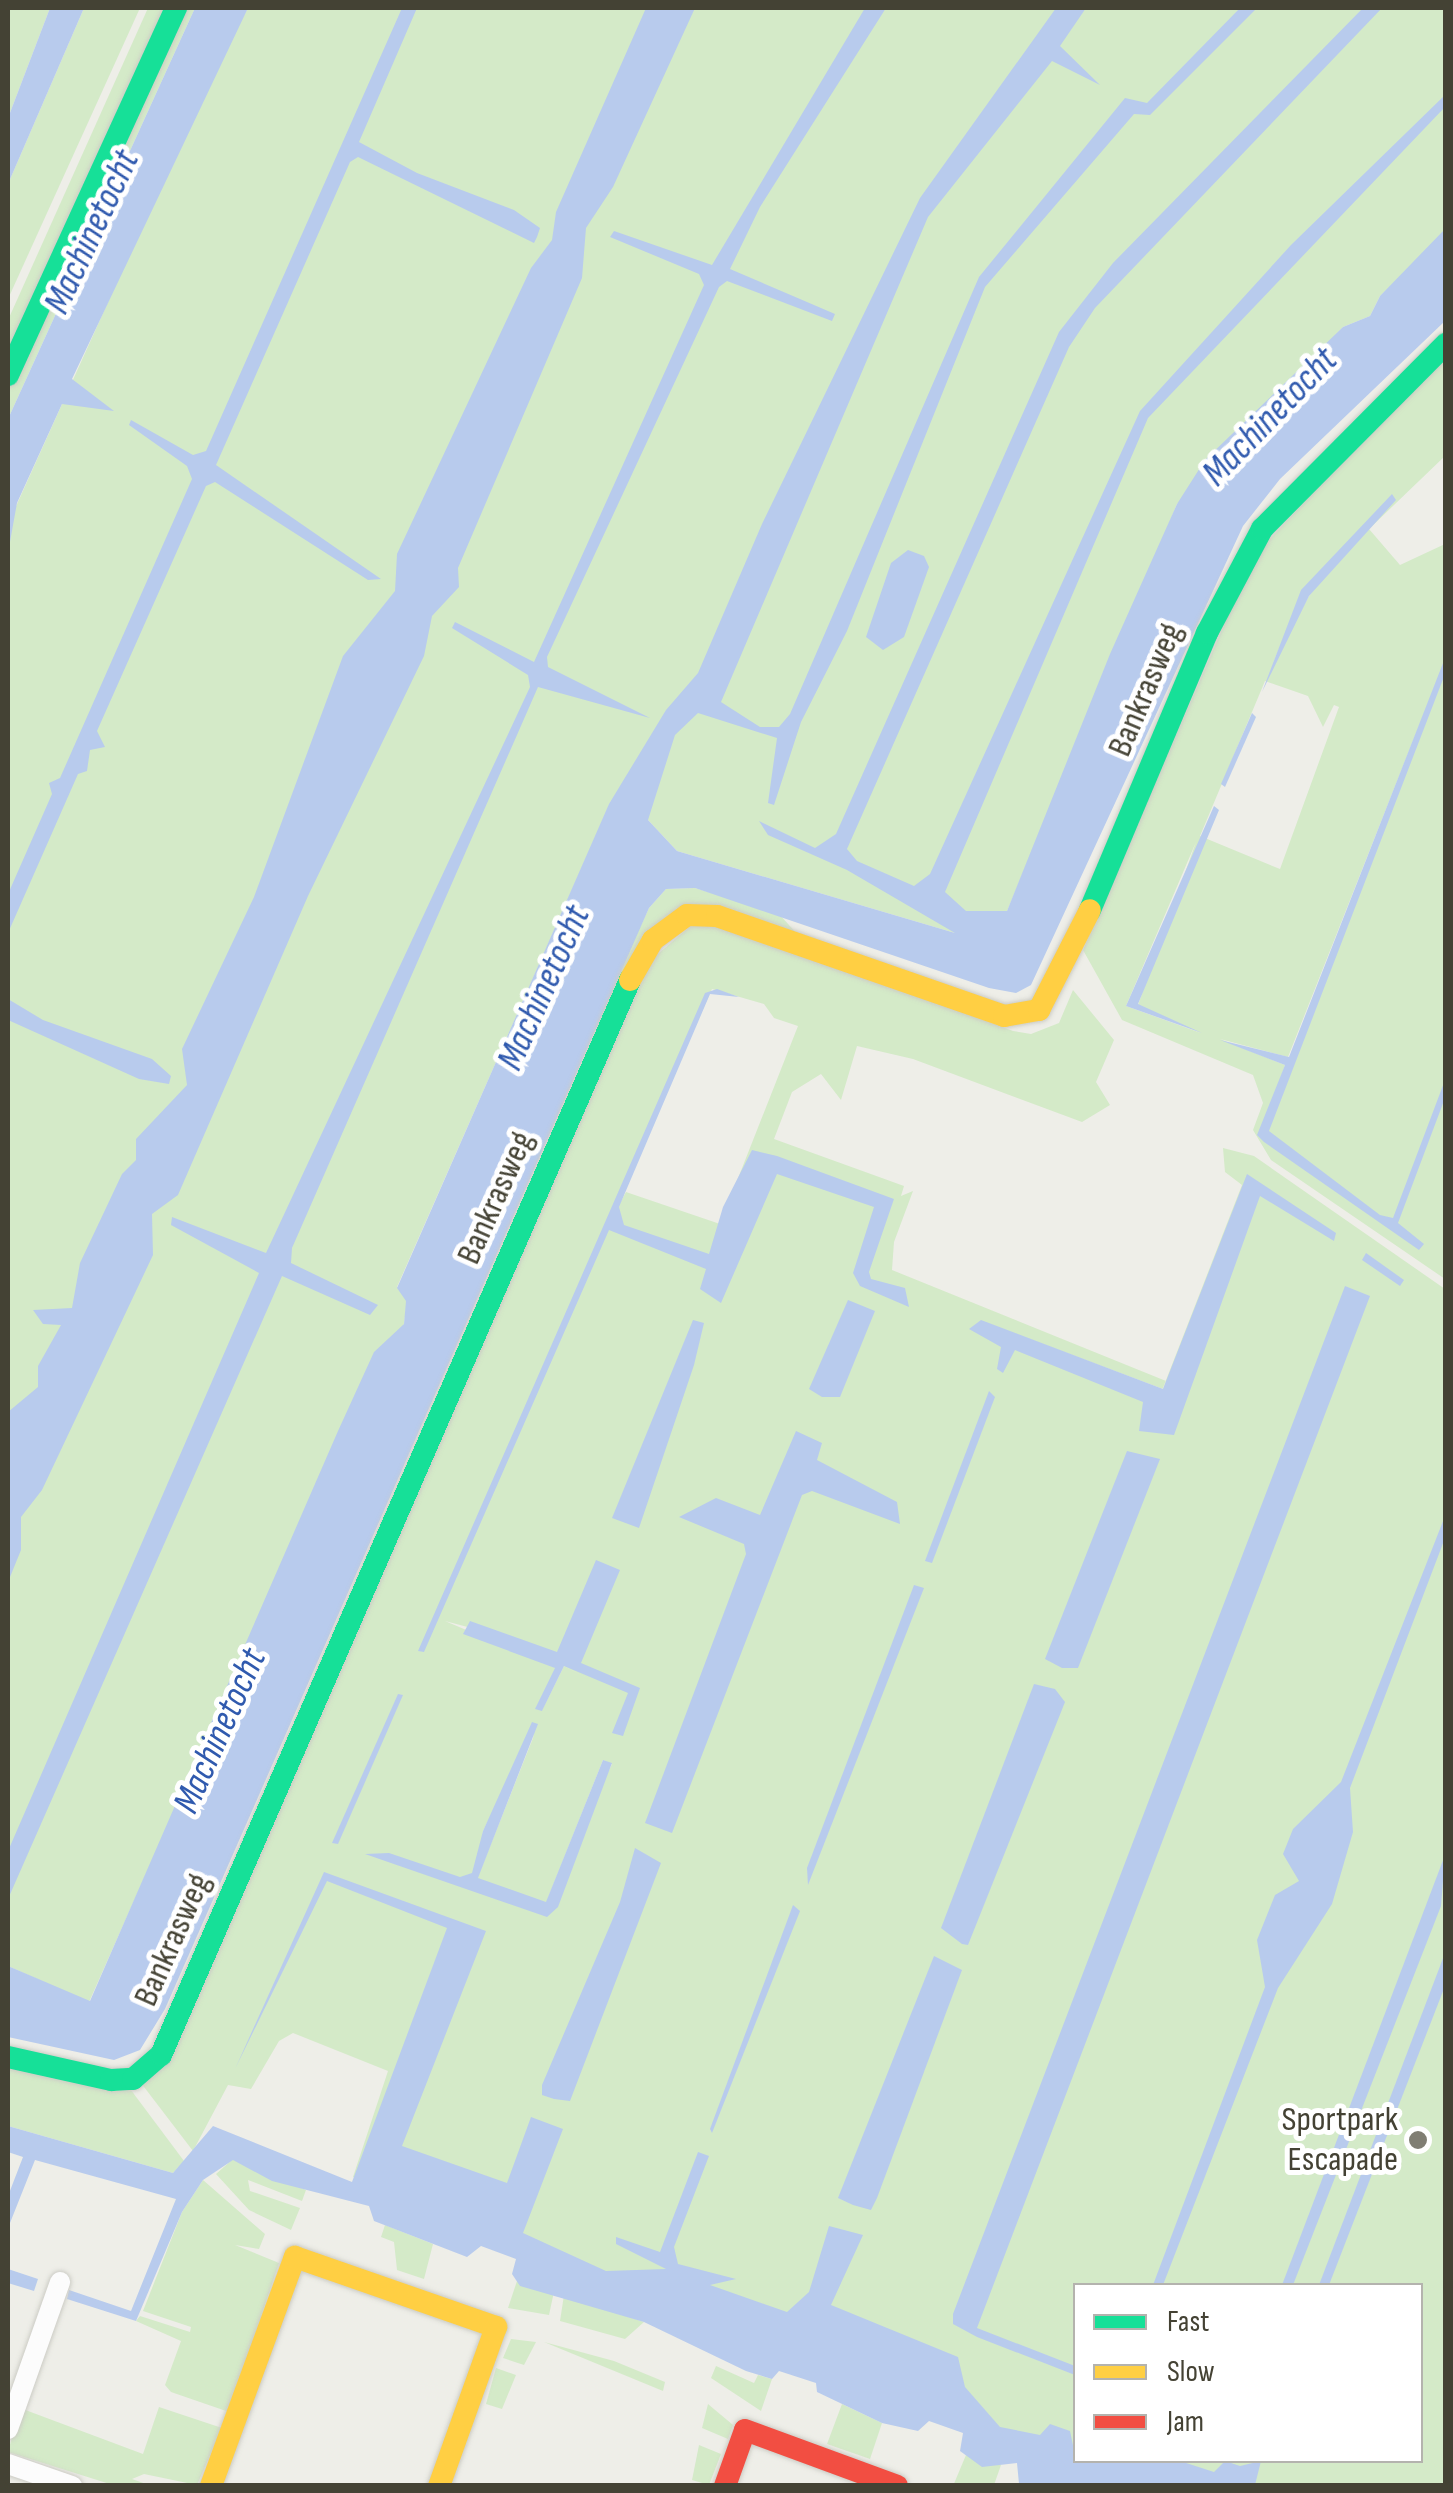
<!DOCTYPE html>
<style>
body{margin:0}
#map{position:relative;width:1453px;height:2493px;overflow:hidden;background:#eeeee8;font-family:"Sofia Sans Condensed",sans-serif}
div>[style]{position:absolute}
.green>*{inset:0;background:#d4eac8}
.water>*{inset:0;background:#b8cbed}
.roads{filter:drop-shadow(0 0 2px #ccccc5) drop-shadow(0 0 2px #ccccc5)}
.street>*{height:20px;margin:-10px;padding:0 10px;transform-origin:10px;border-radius:10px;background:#fcfcfc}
.fast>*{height:22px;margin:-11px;padding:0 11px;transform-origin:11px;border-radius:11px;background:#16e098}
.slow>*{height:22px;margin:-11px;padding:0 11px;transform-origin:11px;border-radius:11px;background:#ffcf43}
.jam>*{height:22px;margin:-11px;padding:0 11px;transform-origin:11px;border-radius:11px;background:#f24e42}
.dots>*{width:28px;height:28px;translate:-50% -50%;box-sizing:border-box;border:5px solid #fff;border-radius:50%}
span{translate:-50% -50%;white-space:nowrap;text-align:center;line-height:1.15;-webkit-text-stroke:10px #fff;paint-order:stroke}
.street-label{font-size:35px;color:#444234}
.poi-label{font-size:35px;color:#444234}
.right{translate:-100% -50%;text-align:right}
.water-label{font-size:38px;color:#305aae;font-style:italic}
.frame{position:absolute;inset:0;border:10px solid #444234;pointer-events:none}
.legend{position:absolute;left:1073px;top:2283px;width:350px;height:180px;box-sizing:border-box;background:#fff;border:2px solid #b4b3ae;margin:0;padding:12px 18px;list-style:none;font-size:30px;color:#444234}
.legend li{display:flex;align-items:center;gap:20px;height:50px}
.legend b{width:50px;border:2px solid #b4b3ae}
</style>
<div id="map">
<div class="green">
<div style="clip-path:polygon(8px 8px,50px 8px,8px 118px)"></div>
<div style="clip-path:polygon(84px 8px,140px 8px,8px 299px,8px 184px)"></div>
<div style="clip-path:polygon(148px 8px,167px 8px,8px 356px,8px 320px)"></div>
<div style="clip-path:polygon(183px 8px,195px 8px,8px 419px,8px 391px)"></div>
<div style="clip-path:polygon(248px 8px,1445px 8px,1445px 235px,1380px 296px,1370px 316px,1343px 327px,1177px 504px,1007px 911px,966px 911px,955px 933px,677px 851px,648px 820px,611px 801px,397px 1287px,407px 1301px,404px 1324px,270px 1595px,89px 2002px,8px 1966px,8px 524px,200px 98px)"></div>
<div style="clip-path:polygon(evenodd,1445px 352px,1445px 456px,1369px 529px,1400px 565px,1445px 544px,1445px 1279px,1271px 1160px,1253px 1130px,1263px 1103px,1253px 1075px,1122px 1020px,1083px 950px,1254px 556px,1445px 352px,1335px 561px,1309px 596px,1273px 663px,1302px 594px,1335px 561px,1445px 352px,1265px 681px,1308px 696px,1323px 727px,1334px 705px,1339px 707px,1280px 869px,1200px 836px,1265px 681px,1445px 352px,1422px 718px,1292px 1069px,1278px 1085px,1285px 1065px,1220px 1039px,1288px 1057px,1422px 718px,1445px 352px,1196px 842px,1138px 1005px,1201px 1033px,1126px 1006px,1196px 842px)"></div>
<div style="clip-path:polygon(695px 888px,779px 914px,799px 936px,675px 913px,586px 1043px,649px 908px,666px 889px)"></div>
<div style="clip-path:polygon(evenodd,693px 924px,726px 925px,1013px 1031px,1031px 1034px,1059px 1023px,1073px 990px,1114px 1040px,1096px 1082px,1110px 1105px,1082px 1122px,913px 1059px,857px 1046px,841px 1100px,821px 1074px,792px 1092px,774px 1139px,904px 1186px,901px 1196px,913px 1191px,894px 1242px,892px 1270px,1166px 1381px,1163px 1389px,1003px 1329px,1161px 1393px,1242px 1185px,1225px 1172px,1223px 1148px,1254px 1156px,1445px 1289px,1445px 2485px,1140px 2485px,1030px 2443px,353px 2177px,388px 2071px,293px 2033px,279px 2041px,251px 2089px,228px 2085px,193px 2151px,141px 2083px,645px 965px,693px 924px,712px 989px,764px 1004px,774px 1018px,798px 1026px,720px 1224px,626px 1192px,597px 1246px,712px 989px,693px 924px,445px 1621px,509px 1638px,595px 1682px,564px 1666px,542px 1710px,536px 1708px,556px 1668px,445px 1621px,693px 924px,535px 1727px,533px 1738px,479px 1874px,483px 1831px,535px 1727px,693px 924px,603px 1760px,612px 1764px,548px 1899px,548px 1898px,603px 1760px,693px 924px,1076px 2286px,1420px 2286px,1420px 2460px,1076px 2460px,1076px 2286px)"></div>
<div style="clip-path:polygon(8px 2066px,128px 2086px,184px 2161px,173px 2173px,8px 2126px)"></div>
<div style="clip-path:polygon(233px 2159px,306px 2190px,302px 2201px,248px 2180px,250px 2191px,300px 2208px,291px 2230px,249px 2210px,216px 2174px)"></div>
<div style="clip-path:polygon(203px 2180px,265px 2234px,259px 2249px,235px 2245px,279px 2263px,229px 2412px,171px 2392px,165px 2385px,181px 2341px,136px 2321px,140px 2316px,190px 2332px,191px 2327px,143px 2311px,182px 2212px)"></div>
<div style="clip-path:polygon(385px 2225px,433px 2244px,424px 2279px,397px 2270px,394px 2242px,381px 2237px)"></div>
<div style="clip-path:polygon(518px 2278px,555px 2287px,549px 2315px,508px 2308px)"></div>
<div style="clip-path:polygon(564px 2295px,644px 2322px,625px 2339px,560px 2321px)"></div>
<div style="clip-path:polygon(511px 2339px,536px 2342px,524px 2365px,503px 2358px)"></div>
<div style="clip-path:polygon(544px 2342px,614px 2361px,665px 2382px,663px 2391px)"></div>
<div style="clip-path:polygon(716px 2366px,754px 2383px,758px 2375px,772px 2379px,761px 2411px,711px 2378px)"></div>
<div style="clip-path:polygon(496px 2368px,516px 2375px,502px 2409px,486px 2404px)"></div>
<div style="clip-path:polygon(708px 2404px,733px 2425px,728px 2439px,702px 2428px)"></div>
<div style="clip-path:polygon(842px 2404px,882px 2423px,870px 2459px,827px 2444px)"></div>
<div style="clip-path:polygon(159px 2407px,222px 2428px,197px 2485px,144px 2474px,132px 2479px,149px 2485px,113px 2485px,8px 2452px,20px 2408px,143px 2454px)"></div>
<div style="clip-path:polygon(699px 2445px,721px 2454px,709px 2485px,692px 2480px)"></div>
<div style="clip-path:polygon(966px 2455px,1001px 2465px,994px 2485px,953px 2486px)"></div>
</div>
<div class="water">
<div style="clip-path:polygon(50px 8px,84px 8px,8px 184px,8px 118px)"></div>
<div style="clip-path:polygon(195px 8px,248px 8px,72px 379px,114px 411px,62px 404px,17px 503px,8px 553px,8px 419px)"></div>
<div style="clip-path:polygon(402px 8px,417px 8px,359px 142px,417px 173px,514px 210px,540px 228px,537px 237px,534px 243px,358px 157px,350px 162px,216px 465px,381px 579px,368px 580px,215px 482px,206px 486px,97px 731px,105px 747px,90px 750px,87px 771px,78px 774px,8px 933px,8px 894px,52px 794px,49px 783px,60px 778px,192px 479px,187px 466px,129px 425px,131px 420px,193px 455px,206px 451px)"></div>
<div style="clip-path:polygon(646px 8px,695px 8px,613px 187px,586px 228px,582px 278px,458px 568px,459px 587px,432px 616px,424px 656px,308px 896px,178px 1195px,152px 1214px,153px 1255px,42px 1490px,21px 1517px,21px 1550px,8px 1582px,8px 1412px,38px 1387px,38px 1366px,61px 1325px,43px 1324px,33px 1310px,72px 1308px,80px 1263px,122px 1174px,136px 1160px,136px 1139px,187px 1085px,182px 1049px,254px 897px,343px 656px,395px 591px,397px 554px,531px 268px,552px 240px,556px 212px)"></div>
<div style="clip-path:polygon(865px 8px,886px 8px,760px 207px,730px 269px,835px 314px,832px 321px,727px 281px,719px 287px,547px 657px,548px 667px,650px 718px,538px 687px,292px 1248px,291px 1263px,378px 1305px,370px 1315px,282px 1276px,8px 1899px,8px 1851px,259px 1273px,171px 1225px,172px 1217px,266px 1253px,530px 687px,528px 675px,452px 628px,455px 622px,534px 662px,704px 285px,699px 274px,610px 237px,614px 231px,712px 265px)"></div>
<div style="clip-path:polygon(1056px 8px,1086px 8px,1060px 46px,1100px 85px,1052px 61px,928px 217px,721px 702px,760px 727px,779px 727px,790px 714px,979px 277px,1125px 98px,1147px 103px,1240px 8px,1257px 8px,1150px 115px,1134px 114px,985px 287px,847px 631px,801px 722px,774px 805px,768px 803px,777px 738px,698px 713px,675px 735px,648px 820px,677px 851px,955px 933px,847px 870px,768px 835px,759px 821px,815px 848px,836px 834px,1059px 332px,1113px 263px,1363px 8px,1382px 8px,1095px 308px,1069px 347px,847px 849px,857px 861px,914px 886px,930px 874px,1140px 411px,1291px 245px,1445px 95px,1445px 107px,1148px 418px,945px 892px,966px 911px,1007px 911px,1110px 654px,1177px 504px,1205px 460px,1343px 327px,1370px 316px,1380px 296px,1445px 229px,1445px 321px,1280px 479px,1243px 526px,1031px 985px,1016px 993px,989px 988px,695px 888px,666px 889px,649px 908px,165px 2009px,140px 2050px,114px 2060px,8px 2037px,8px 1966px,90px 2001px,338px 1431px,374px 1352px,404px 1324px,406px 1301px,397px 1288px,609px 804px,666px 710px,698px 673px,762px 524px,920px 198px)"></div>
<div style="clip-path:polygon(1392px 494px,1396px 500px,1309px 596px,1262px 692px,1301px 590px)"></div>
<div style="clip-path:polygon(908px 550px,924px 556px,929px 567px,904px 637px,883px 650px,866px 637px,891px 563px)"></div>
<div style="clip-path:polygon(1445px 658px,1445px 674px,1269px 1131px,1380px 1215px,1393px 1218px,1445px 1080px,1445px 1098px,1398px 1223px,1424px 1244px,1419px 1250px,1264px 1142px,1257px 1135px,1285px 1065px,1220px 1040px,1289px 1057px)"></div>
<div style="clip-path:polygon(1252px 713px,1256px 717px,1225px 787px,1221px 784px)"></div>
<div style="clip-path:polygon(1214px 806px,1219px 810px,1138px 1004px,1202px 1033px,1126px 1006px)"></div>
<div style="clip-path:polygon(717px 989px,739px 997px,710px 994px,619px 1207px,624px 1225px,709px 1254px,723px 1207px,752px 1150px,777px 1156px,894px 1199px,869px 1272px,871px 1279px,905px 1288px,909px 1307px,860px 1286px,853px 1273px,874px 1207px,777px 1174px,721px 1303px,700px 1289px,706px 1269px,609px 1230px,424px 1652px,418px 1651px,705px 993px)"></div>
<div style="clip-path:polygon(8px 999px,43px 1020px,152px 1059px,171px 1076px,169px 1084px,139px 1079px,8px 1020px)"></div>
<div style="clip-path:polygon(1247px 1174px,1336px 1233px,1334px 1241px,1260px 1196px,1174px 1435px,1139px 1431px,1143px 1402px,1015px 1350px,1003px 1373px,997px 1369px,1001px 1347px,969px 1329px,981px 1320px,1163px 1389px)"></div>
<div style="clip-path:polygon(1366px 1253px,1404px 1280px,1400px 1286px,1362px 1260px)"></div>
<div style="clip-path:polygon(1345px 1286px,1370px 1296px,977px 2328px,1075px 2366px,1075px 2375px,977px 2337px,953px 2324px,953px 2314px)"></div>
<div style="clip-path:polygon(848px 1300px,875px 1311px,840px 1397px,822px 1397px,809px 1389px)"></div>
<div style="clip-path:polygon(693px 1320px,704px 1323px,694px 1365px,639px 1528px,612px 1518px)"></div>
<div style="clip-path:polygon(989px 1391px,995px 1397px,932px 1563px,925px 1561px)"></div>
<div style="clip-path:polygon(796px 1431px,822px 1443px,817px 1460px,897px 1502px,900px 1524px,812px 1491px,802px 1495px,672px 1833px,645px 1823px,746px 1554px,744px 1544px,679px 1517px,716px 1498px,760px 1515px)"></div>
<div style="clip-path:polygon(1127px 1451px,1160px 1459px,1078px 1668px,1062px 1668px,1045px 1659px)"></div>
<div style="clip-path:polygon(1445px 1516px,1445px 1538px,1350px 1788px,1353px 1832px,1332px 1904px,1278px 1988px,1163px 2285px,1153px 2285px,1265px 1987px,1257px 1940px,1275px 1895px,1299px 1881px,1283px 1854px,1293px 1829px,1341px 1782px)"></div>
<div style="clip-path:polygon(596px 1560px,620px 1570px,581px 1663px,640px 1688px,623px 1736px,612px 1733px,628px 1693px,564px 1666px,542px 1711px,535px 1709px,555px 1668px,463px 1634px,470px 1621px,557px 1652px)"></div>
<div style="clip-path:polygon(914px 1585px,924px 1588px,808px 1885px,807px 1868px)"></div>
<div style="clip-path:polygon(1034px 1684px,1055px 1689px,1065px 1702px,968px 1945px,962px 1944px,941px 1928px)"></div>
<div style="clip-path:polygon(398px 1694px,403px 1695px,338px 1844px,332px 1843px)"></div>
<div style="clip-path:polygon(532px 1722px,538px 1724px,478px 1878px,546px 1902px,603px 1760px,612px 1763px,558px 1907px,547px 1917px,365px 1854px,389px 1853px,460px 1877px,472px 1873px,483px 1831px)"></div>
<div style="clip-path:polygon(635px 1848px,661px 1863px,570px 2101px,554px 2099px,542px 2095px,542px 2085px,620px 1902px)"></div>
<div style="clip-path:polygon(1445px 1855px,1441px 1906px,1293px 2285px,1282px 2285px)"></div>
<div style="clip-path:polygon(324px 1872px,486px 1931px,402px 2146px,507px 2183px,531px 2117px,563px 2129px,523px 2233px,606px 2271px,666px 2269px,616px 2244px,616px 2237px,660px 2252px,698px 2152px,709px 2156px,674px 2247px,678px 2264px,736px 2279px,710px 2285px,787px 2312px,809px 2292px,829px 2226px,863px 2235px,831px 2305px,958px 2357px,965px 2387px,1000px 2427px,1040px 2435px,1050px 2424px,1070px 2431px,1076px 2460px,1180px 2461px,1214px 2472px,1225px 2461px,1240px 2466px,1261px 2461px,1255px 2485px,1019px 2484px,1017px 2463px,982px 2467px,960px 2451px,963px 2433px,929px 2421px,918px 2431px,882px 2423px,817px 2392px,816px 2383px,779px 2371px,772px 2379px,746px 2371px,644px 2322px,520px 2286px,512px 2274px,516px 2259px,481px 2246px,467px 2257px,374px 2221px,369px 2206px,272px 2181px,233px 2160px,203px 2180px,182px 2212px,136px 2321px,67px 2299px,69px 2290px,131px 2311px,176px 2199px,35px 2160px,8px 2228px,8px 2196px,23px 2157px,8px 2152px,8px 2126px,173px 2173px,213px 2126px,352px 2182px,447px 1928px,327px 1881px,235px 2069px)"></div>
<div style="clip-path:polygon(793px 1905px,800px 1911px,712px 2133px,710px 2129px)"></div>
<div style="clip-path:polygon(1445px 1953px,1445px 1986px,1329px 2285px,1319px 2285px)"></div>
<div style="clip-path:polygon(934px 1956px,962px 1970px,877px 2198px,871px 2210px,853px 2205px,838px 2198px)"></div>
<div style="clip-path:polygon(8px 2269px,38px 2279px,34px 2291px,8px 2283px)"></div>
</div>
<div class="roads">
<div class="street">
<div style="left:8px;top:2429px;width:156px;rotate:-70.5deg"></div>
<div style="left:8px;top:2464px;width:68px;rotate:19deg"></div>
</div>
<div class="fast">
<div style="left:8px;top:375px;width:404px;rotate:-65.4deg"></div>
<div style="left:1090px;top:910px;width:301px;rotate:-67.1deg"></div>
<div style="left:1207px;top:633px;width:118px;rotate:-62.1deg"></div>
<div style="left:1262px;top:529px;width:261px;rotate:-45.2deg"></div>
<div style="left:8px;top:2057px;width:106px;rotate:12.6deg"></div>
<div style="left:111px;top:2080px;width:22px;rotate:-3deg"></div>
<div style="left:133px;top:2079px;width:37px;rotate:-41deg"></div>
<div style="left:161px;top:2055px;width:1173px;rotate:-66.43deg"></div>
</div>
<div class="slow">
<div style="left:630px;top:980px;width:46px;rotate:-60.1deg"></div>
<div style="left:653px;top:940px;width:42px;rotate:-36.3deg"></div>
<div style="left:687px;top:915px;width:30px;rotate:2deg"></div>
<div style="left:717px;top:916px;width:304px;rotate:19.2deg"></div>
<div style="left:1004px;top:1016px;width:36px;rotate:-10deg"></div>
<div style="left:1039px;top:1010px;width:112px;rotate:-63deg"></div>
<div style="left:211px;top:2486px;width:244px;rotate:-69.9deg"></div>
<div style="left:295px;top:2257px;width:213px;rotate:19.2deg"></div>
<div style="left:496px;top:2327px;width:169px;rotate:109.7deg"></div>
</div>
<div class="jam">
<div style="left:725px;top:2486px;width:59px;rotate:-70.3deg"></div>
<div style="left:745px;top:2430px;width:162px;rotate:20.2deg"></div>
</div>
</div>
<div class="dots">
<div style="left:1418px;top:2140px;background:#807e73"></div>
</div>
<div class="street-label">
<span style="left:1146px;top:690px;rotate:-67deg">Bankrasweg</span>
<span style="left:496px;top:1198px;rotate:-66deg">Bankrasweg</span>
<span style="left:173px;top:1940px;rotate:-66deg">Bankrasweg</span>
</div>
<div class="poi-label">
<span class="right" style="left:1398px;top:2140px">Sportpark<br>Escapade</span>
</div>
<div class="water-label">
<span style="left:92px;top:232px;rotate:-65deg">Machinetocht</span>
<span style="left:1270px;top:417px;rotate:-46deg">Machinetocht</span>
<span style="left:544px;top:988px;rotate:-66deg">Machinetocht</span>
<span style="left:220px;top:1731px;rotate:-66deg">Machinetocht</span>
</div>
<div class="frame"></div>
<ul class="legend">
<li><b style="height:12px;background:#16e098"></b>Fast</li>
<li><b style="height:12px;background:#ffcf43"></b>Slow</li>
<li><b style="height:12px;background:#f24e42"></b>Jam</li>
</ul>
</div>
